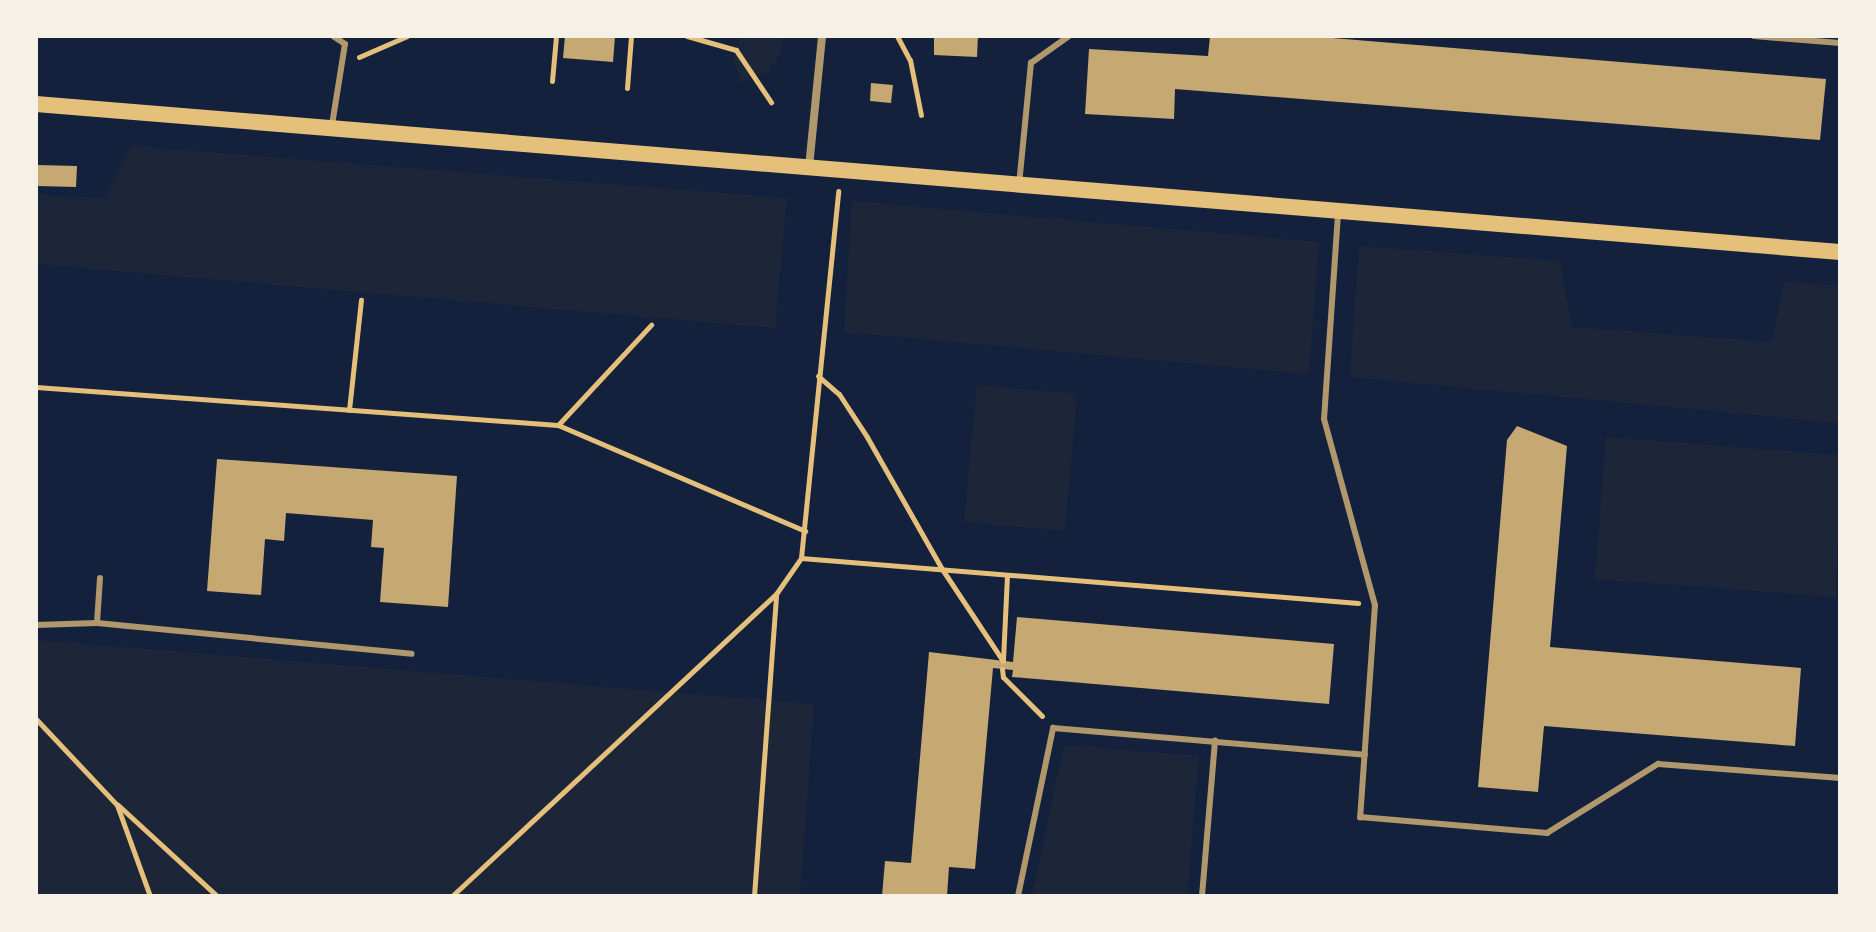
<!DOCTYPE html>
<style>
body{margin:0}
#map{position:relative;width:1876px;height:932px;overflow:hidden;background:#14213d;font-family:Lato,sans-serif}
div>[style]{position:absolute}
.green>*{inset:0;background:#1d2539}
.building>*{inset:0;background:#c6a872}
.path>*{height:5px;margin:-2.5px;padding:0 2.5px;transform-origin:2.5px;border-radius:2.5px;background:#e5c07b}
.service>*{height:6px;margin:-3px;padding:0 3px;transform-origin:3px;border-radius:3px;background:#b1986c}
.minor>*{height:8px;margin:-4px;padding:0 4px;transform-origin:4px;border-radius:4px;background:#b1986c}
.secondary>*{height:16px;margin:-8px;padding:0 8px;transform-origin:8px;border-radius:8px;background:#e5c07b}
span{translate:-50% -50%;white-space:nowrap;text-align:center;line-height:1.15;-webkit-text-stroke:7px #f6f1e7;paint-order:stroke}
.frame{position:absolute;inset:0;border:38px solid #f6f1e7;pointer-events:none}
</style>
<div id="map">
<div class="green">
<div style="clip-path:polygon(742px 36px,784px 36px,781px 54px,765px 73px,741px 83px,733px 58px)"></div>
<div style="clip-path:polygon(131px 146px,787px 198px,775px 328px,36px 264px,36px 195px,105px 198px)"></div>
<div style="clip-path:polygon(852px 201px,1319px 242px,1309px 374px,844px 332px)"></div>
<div style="clip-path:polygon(1359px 246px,1560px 261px,1572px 327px,1772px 342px,1784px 282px,1840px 286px,1840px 423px,1350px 377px)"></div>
<div style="clip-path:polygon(977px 385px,1077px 394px,1065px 531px,964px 522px)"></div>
<div style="clip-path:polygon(1606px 437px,1840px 455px,1836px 597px,1595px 579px)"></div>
<div style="clip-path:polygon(36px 640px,814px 704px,800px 896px,36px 896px)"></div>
<div style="clip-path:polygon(1064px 745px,1199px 756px,1187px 896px,1032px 896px)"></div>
</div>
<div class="building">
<div style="clip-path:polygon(565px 36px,615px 36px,613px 62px,563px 58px)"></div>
<div style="clip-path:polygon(934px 36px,978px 36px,977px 57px,934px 55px)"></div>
<div style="clip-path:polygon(1210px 36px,1308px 36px,1826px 79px,1820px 140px,1175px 89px,1174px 119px,1085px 114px,1089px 49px,1208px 56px)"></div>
<div style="clip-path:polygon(871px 83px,893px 85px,891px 103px,870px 101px)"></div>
<div style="clip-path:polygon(37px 165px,77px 166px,76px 187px,37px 186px)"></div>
<div style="clip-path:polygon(1517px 426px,1567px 446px,1550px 647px,1801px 668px,1795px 746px,1544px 726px,1538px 792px,1478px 787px,1507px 440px)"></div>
<div style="clip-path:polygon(217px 459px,457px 476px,448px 607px,380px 602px,384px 548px,371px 547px,373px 520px,286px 513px,284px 541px,265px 539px,261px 595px,207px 591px)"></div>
<div style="clip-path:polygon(1017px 617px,1334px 644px,1329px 704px,1012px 677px,1013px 670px,993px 668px,975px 869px,949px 867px,947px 896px,882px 896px,885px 861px,911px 863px,929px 652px,1013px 662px)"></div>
</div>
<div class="path">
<div style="left:687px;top:36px;width:51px;rotate:15.9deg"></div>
<div style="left:736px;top:50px;width:63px;rotate:56.1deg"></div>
<div style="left:897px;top:36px;width:27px;rotate:62deg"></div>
<div style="left:910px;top:60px;width:56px;rotate:78.7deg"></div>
<div style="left:359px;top:57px;width:52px;rotate:-23.6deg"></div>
<div style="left:552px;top:81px;width:45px;rotate:-84.9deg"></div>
<div style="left:627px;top:88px;width:52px;rotate:-85.6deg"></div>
<div style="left:818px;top:376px;width:28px;rotate:41deg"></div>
<div style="left:839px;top:394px;width:51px;rotate:56.9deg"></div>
<div style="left:867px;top:437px;width:152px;rotate:60.4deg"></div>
<div style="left:942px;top:569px;width:110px;rotate:56.5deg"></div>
<div style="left:36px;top:387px;width:523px;rotate:4.16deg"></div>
<div style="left:558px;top:425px;width:137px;rotate:-47.1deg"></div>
<div style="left:349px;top:410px;width:111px;rotate:-83.8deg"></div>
<div style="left:558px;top:425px;width:269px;rotate:23.2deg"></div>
<div style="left:801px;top:558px;width:559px;rotate:4.62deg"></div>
<div style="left:1003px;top:660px;width:85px;rotate:-87.3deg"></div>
<div style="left:1002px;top:669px;width:8px;rotate:83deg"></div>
<div style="left:1003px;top:677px;width:55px;rotate:45deg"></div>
<div style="left:36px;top:719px;width:118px;rotate:46.7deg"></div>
<div style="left:117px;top:805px;width:97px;rotate:70.1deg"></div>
<div style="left:118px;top:805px;width:134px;rotate:42.6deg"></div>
<div style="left:452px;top:896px;width:442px;rotate:-43deg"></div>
<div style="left:754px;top:896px;width:303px;rotate:-85.8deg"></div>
<div style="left:776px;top:594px;width:44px;rotate:-55.2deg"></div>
<div style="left:801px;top:558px;width:369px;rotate:-84.2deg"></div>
</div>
<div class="service">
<div style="left:1754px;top:36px;width:86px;rotate:4.7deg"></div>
<div style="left:332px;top:125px;width:82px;rotate:-80.9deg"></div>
<div style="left:345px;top:44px;width:14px;rotate:-146deg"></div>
<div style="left:1019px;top:185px;width:123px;rotate:-84.4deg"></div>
<div style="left:1031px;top:63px;width:47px;rotate:-35.4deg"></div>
<div style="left:1338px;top:214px;width:205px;rotate:93.9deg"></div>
<div style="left:1324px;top:419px;width:193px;rotate:74.7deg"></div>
<div style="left:1375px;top:605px;width:213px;rotate:94deg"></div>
<div style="left:1360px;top:817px;width:188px;rotate:4.9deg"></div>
<div style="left:1547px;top:833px;width:131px;rotate:-31.9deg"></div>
<div style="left:1658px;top:764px;width:183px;rotate:4.4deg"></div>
<div style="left:97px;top:623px;width:45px;rotate:-86.2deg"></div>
<div style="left:36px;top:625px;width:61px;rotate:-1.9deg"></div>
<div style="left:97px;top:623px;width:316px;rotate:5.6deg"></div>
<div style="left:1018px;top:896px;width:172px;rotate:-78.2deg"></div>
<div style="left:1053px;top:728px;width:313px;rotate:4.9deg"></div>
<div style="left:1202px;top:896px;width:156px;rotate:-85.2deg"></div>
</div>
<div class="minor">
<div style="left:809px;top:167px;width:132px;rotate:-84.3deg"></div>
</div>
<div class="secondary">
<div style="left:36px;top:104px;width:1810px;rotate:4.69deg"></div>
</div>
<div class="frame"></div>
</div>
